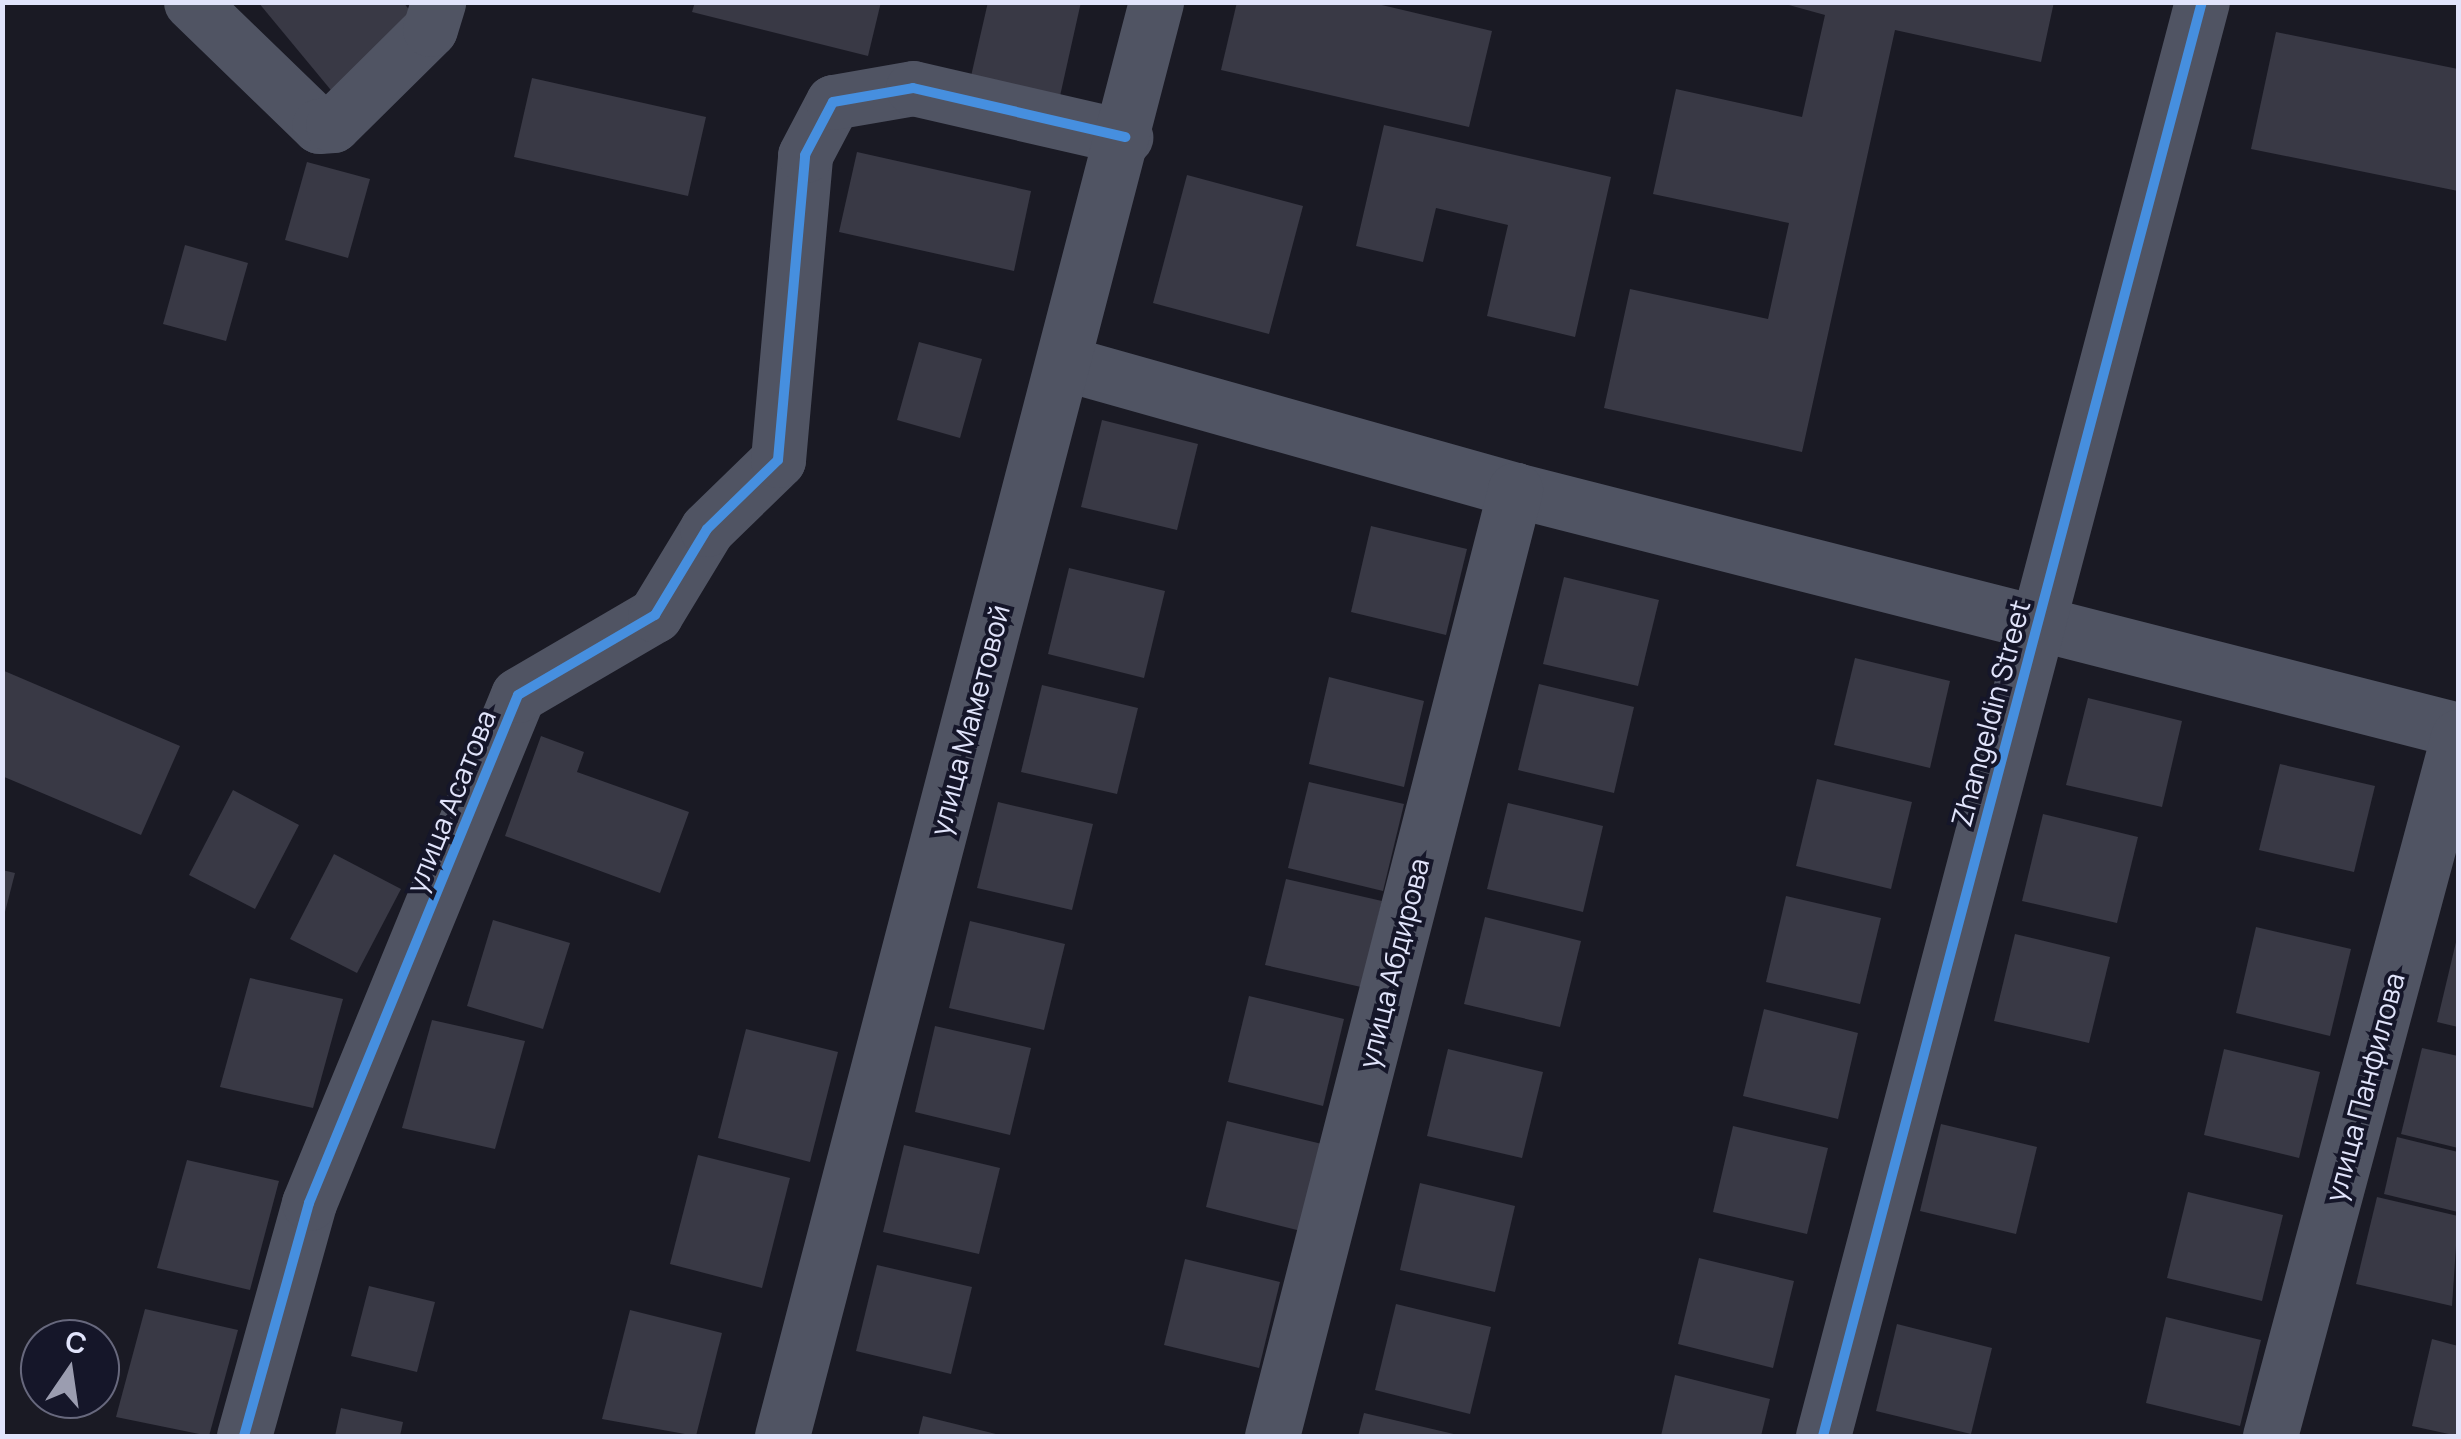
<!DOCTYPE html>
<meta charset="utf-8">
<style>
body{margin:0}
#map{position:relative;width:2461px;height:1439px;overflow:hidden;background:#1a1a24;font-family:Manrope,sans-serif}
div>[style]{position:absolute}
.building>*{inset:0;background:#393945}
.minor>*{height:55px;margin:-27.5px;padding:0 27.5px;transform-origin:27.5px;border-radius:27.5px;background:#505463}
.cycleway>*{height:10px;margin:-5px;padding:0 5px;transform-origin:5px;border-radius:5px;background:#468fdf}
span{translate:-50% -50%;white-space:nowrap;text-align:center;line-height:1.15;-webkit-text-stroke:8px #151629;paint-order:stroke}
.street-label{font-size:28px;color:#e1e4fb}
.frame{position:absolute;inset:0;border:5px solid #e1e4fb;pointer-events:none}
.north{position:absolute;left:20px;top:1319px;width:100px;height:100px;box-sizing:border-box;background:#151629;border:2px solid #67687d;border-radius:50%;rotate:13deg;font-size:28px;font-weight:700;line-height:40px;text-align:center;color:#e1e4fb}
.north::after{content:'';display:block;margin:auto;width:35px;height:45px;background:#9b9db0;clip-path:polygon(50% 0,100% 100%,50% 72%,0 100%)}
</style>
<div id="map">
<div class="building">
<div style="clip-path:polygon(258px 2px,403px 2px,420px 23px,335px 95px)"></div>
<div style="clip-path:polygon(695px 2px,881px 2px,868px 56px,692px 12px)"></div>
<div style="clip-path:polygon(988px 2px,1081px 2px,1058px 105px,969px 85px)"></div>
<div style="clip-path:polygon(1237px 2px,1369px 2px,1492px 31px,1469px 127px,1221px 70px)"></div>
<div style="clip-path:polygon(2054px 2px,2041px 62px,1895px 30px,1802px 452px,1604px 408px,1630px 289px,1768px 319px,1789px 223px,1653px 194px,1676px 89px,1802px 117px,1825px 15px,1778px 2px)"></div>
<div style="clip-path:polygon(2276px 32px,2458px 69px,2458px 191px,2251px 149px)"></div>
<div style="clip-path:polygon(532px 78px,706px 117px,688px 196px,514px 157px)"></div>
<div style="clip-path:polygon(1384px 125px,1611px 177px,1575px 337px,1487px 316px,1508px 225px,1436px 208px,1423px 262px,1356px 246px)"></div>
<div style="clip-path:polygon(857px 152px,1031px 191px,1014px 271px,839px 232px)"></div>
<div style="clip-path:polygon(307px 162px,370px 179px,348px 258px,285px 240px)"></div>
<div style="clip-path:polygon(1187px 175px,1303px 206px,1269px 334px,1153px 303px)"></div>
<div style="clip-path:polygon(185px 245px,248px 263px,226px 341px,163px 324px)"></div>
<div style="clip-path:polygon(919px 342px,982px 359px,960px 438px,897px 420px)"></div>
<div style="clip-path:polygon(1102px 420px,1198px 444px,1177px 530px,1081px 507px)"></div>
<div style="clip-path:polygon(1371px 526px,1467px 549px,1446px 635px,1351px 612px)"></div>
<div style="clip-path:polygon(1069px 568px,1165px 591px,1144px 678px,1048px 654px)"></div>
<div style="clip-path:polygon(1564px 577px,1659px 600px,1638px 686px,1543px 664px)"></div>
<div style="clip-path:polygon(1855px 658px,1950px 681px,1930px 768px,1834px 745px)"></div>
<div style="clip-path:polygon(2px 670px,180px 746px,141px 835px,2px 776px)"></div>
<div style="clip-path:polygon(1329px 677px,1424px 701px,1404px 787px,1309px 764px)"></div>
<div style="clip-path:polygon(1539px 684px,1634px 707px,1614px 793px,1518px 770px)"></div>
<div style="clip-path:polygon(1042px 685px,1138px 708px,1117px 794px,1021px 772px)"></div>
<div style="clip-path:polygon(2088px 698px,2182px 721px,2162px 807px,2066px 785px)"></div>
<div style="clip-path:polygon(541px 736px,584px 752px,577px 772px,689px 812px,660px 893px,505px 836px)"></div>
<div style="clip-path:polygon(2280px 764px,2375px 786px,2354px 872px,2259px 850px)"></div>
<div style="clip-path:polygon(1817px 779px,1912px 802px,1891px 889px,1796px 866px)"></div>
<div style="clip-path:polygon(1309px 782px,1404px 804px,1383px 891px,1288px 868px)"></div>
<div style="clip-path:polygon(233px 790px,299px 825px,255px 909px,189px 875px)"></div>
<div style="clip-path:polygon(998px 802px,1093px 824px,1072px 910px,977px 888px)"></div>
<div style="clip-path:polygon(1508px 803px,1603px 826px,1583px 912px,1487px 889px)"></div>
<div style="clip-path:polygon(2043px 814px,2138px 837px,2117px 923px,2022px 901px)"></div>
<div style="clip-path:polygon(334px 854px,401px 889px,357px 973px,290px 939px)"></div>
<div style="clip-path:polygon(2px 870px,15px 873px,4px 916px,2px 916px)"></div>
<div style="clip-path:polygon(1286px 879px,1382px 901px,1361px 987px,1265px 965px)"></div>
<div style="clip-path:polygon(1786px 896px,1881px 918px,1860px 1004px,1766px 982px)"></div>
<div style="clip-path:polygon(1485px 917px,1581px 941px,1560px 1027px,1464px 1004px)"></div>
<div style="clip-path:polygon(493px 920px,570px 943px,543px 1029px,467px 1006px)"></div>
<div style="clip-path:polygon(970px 921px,1065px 944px,1044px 1030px,949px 1008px)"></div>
<div style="clip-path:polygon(2256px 927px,2351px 949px,2330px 1036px,2236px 1013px)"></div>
<div style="clip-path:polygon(2015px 934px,2110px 957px,2089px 1043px,1994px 1021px)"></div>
<div style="clip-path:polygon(2457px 938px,2458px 938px,2458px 1027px,2437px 1022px)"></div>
<div style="clip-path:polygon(250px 978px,343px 999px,313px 1108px,220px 1087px)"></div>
<div style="clip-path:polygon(1249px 996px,1344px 1019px,1323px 1106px,1228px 1082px)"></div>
<div style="clip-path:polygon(1764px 1009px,1858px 1033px,1838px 1119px,1743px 1096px)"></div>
<div style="clip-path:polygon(432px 1020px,525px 1041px,495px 1149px,402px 1128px)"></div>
<div style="clip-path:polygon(935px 1026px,1031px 1048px,1010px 1135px,915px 1112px)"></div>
<div style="clip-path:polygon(746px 1029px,838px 1052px,810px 1162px,718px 1138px)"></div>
<div style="clip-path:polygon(2422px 1048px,2458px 1056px,2458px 1148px,2401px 1134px)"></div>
<div style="clip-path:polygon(1448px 1049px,1543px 1072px,1522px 1158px,1427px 1136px)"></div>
<div style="clip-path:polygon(2224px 1049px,2320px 1072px,2299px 1158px,2204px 1135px)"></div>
<div style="clip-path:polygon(1227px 1121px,1322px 1144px,1301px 1231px,1206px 1207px)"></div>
<div style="clip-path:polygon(1941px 1124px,2037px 1147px,2016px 1234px,1920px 1211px)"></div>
<div style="clip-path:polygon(1733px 1126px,1828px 1148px,1807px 1234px,1713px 1212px)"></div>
<div style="clip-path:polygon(2397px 1137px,2458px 1152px,2458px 1212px,2384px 1194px)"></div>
<div style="clip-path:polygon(904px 1145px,1000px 1168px,979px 1254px,883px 1232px)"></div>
<div style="clip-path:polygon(698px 1155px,790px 1178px,762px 1288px,670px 1264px)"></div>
<div style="clip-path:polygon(187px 1160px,279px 1181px,250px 1290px,157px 1268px)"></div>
<div style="clip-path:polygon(1420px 1183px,1515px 1206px,1495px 1292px,1400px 1270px)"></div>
<div style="clip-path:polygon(2188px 1192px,2283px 1215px,2262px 1301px,2167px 1278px)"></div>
<div style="clip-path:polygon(2377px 1197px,2458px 1216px,2452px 1306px,2356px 1284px)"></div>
<div style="clip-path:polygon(1699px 1258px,1794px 1281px,1773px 1368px,1678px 1344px)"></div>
<div style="clip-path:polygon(1185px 1259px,1280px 1282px,1259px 1368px,1164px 1345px)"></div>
<div style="clip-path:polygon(877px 1265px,972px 1287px,951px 1374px,856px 1351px)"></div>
<div style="clip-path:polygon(369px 1286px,435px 1302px,417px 1372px,351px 1356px)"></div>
<div style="clip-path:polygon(1396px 1304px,1491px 1327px,1470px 1414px,1375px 1390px)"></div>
<div style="clip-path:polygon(145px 1309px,238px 1330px,209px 1436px,116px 1417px)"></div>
<div style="clip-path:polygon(630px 1310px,722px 1333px,696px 1436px,602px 1419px)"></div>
<div style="clip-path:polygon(2166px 1317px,2261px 1340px,2240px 1426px,2146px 1403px)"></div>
<div style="clip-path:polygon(1897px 1324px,1992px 1348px,1971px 1434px,1876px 1411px)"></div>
<div style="clip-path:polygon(2432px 1339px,2458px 1346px,2458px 1436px,2412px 1426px)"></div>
<div style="clip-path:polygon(1675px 1375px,1770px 1399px,1761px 1436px,1661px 1436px)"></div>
<div style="clip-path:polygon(341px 1408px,403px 1422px,400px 1436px,335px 1436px)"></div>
<div style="clip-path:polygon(1364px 1413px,1458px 1435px,1457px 1436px,1358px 1436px)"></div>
<div style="clip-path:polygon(923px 1416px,1000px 1435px,1000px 1436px,918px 1436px)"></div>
</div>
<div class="minor">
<div style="left:191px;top:2px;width:178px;rotate:44.1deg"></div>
<div style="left:319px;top:126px;width:14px;rotate:-4deg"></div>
<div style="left:333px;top:125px;width:136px;rotate:-44.7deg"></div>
<div style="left:430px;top:29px;width:28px;rotate:-73deg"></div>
<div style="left:1064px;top:363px;width:469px;rotate:15.7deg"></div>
<div style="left:1515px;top:490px;width:973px;rotate:14.28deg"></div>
<div style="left:244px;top:1436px;width:242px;rotate:-74.4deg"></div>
<div style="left:309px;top:1203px;width:549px;rotate:-67.64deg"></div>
<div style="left:518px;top:695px;width:159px;rotate:-30.3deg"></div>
<div style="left:655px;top:615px;width:100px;rotate:-58.8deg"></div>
<div style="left:707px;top:529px;width:99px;rotate:-44.2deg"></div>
<div style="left:778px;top:460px;width:306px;rotate:-84.9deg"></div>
<div style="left:805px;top:155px;width:60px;rotate:-62.2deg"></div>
<div style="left:833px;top:102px;width:81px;rotate:-9.9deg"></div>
<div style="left:913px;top:88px;width:218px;rotate:13deg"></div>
<div style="left:782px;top:1436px;width:1482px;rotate:-75.38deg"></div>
<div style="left:1272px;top:1436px;width:977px;rotate:-75.59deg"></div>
<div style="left:1823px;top:1436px;width:1483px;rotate:-75.2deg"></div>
<div style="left:2270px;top:1436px;width:724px;rotate:-74.95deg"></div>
</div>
<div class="cycleway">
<div style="left:244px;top:1436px;width:242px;rotate:-74.4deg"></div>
<div style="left:309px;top:1203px;width:549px;rotate:-67.64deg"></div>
<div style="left:518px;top:695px;width:159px;rotate:-30.3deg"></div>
<div style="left:655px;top:615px;width:100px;rotate:-58.8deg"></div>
<div style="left:707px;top:529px;width:99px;rotate:-44.2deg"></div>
<div style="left:778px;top:460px;width:306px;rotate:-84.9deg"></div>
<div style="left:805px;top:155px;width:60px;rotate:-62.2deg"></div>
<div style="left:833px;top:102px;width:81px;rotate:-9.9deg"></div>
<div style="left:913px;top:88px;width:218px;rotate:13deg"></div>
<div style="left:1823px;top:1436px;width:1483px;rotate:-75.2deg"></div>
</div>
<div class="street-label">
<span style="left:1990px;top:713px;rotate:-75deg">Zhangeldin Street</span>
<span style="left:969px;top:720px;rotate:-75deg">улица Маметовой</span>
<span style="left:450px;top:801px;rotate:-68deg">улица Асатова</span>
<span style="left:1393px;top:963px;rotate:-76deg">улица Абдирова</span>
<span style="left:2364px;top:1087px;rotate:-75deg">улица Панфилова</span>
</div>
<div class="frame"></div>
<div class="north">С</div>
</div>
